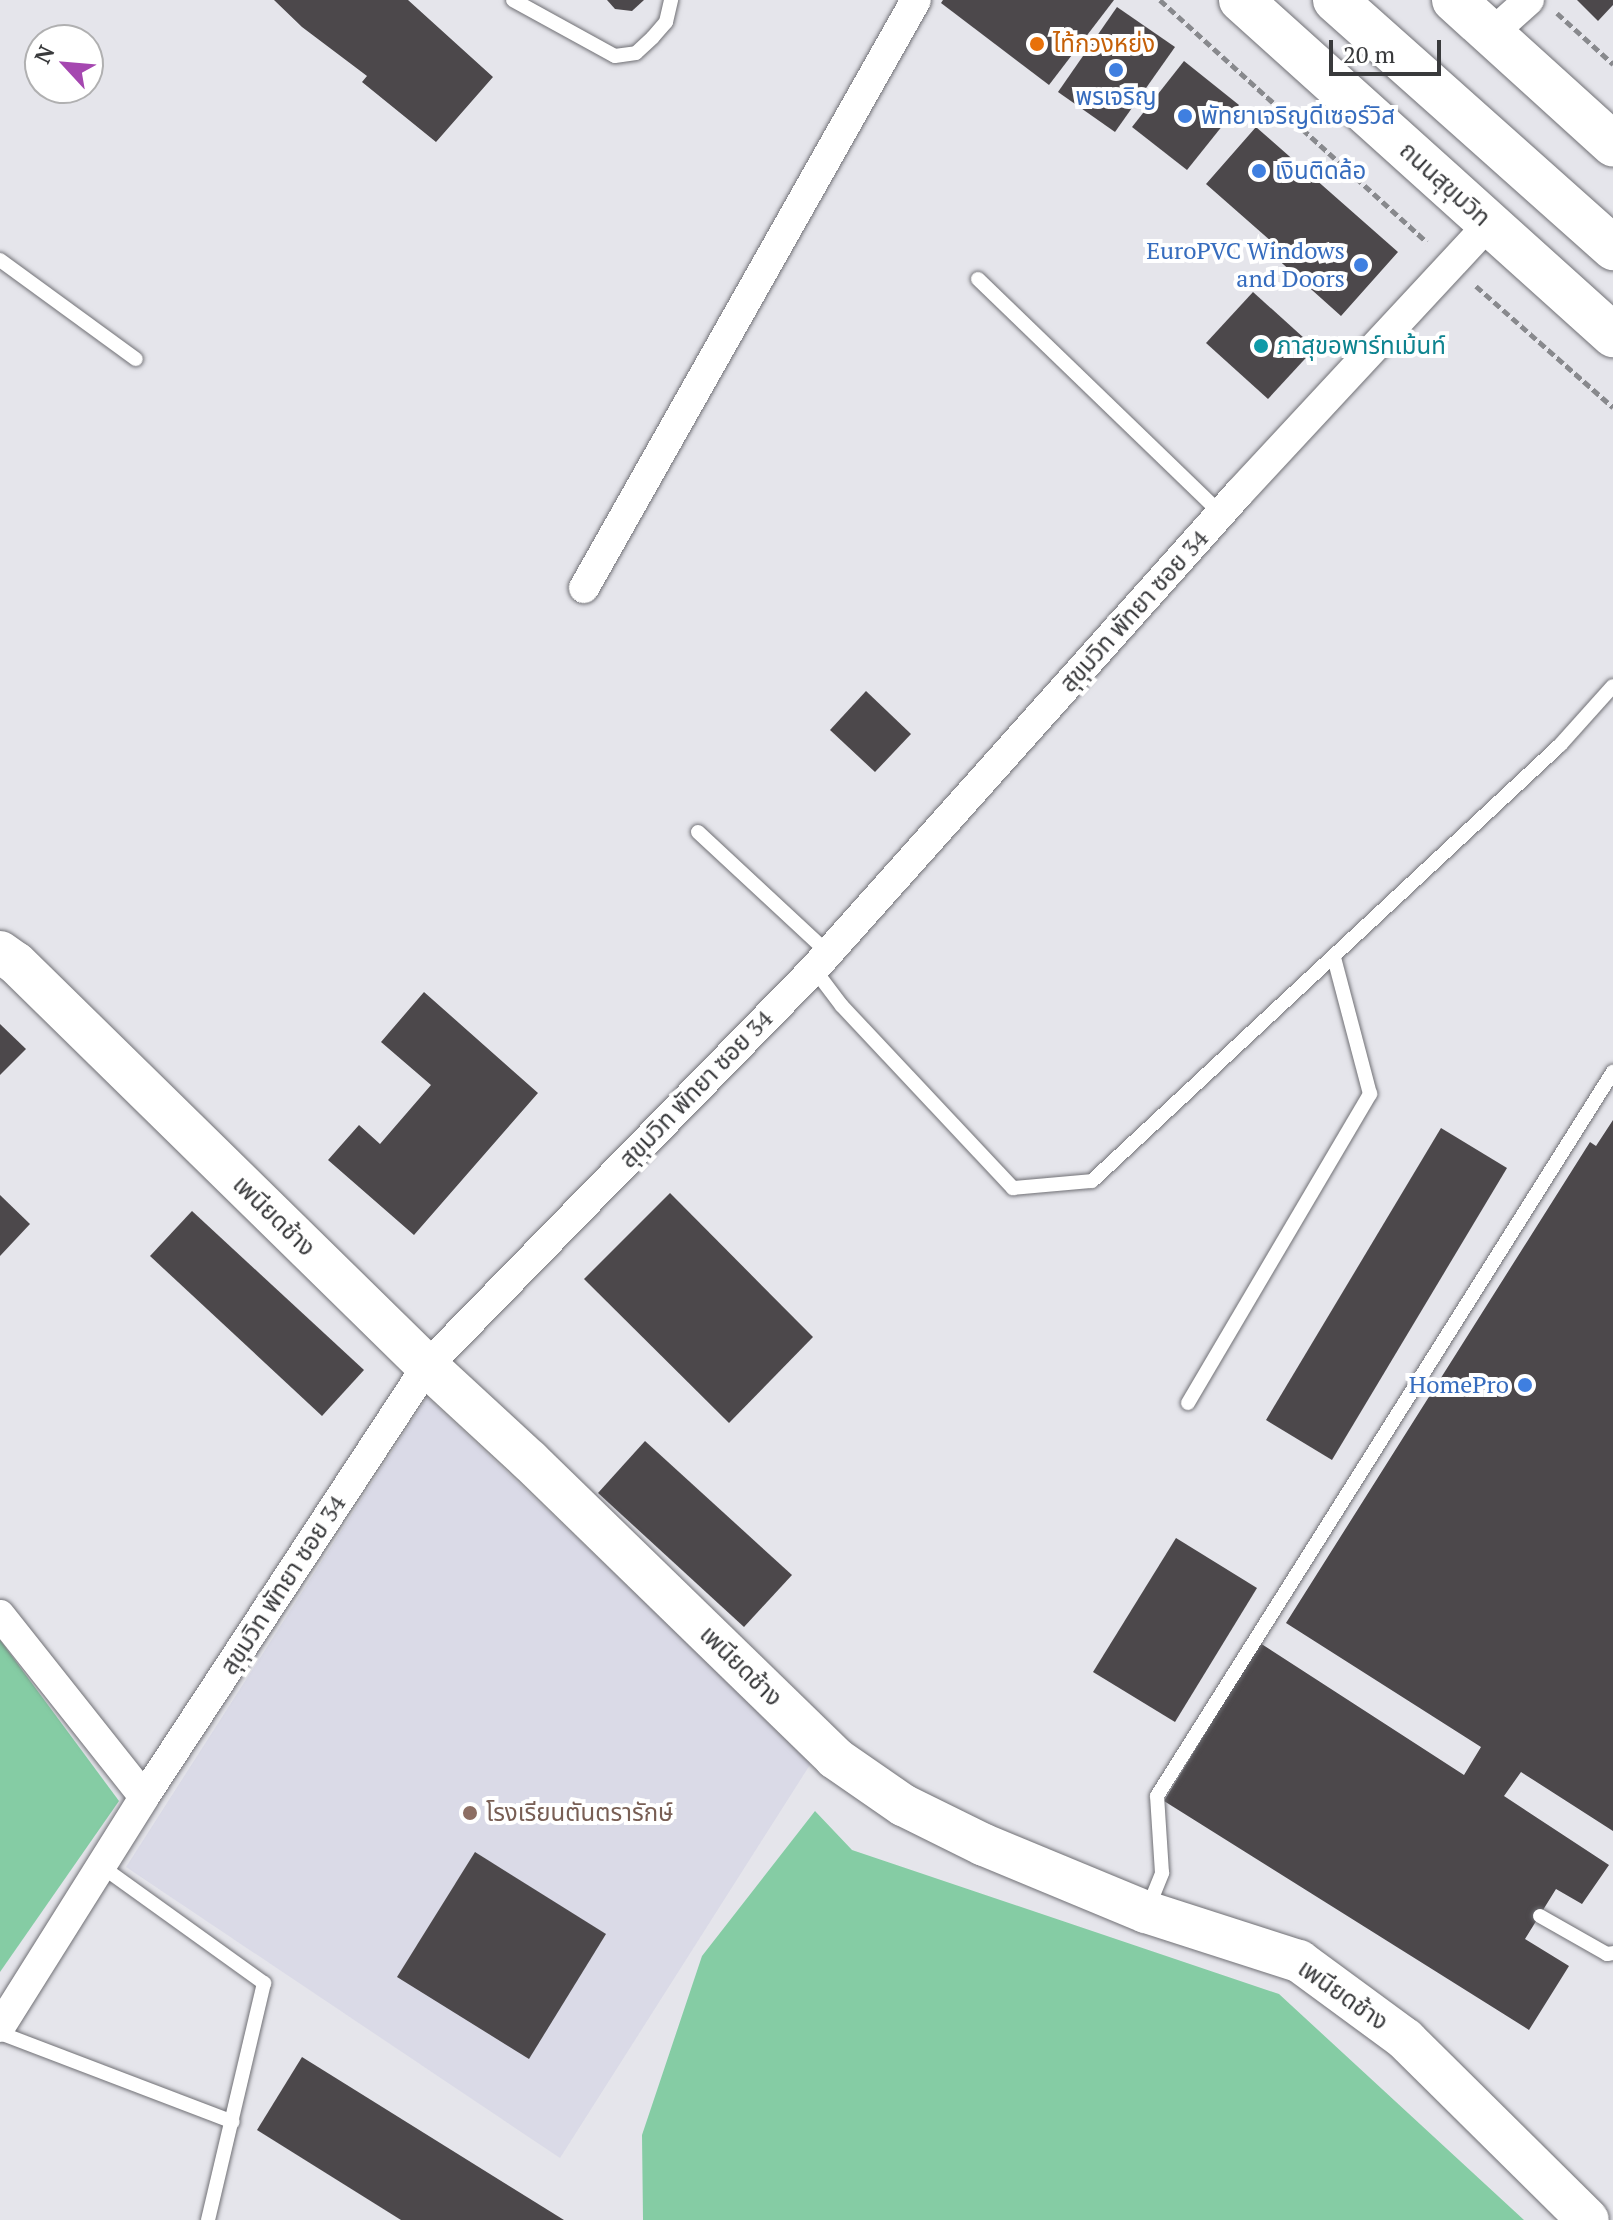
<!DOCTYPE html>
<meta charset="utf-8">
<style>
body{margin:0}
#map{position:relative;width:1613px;height:2220px;overflow:hidden;background:#e5e5eb;font-family:"PT Serif","Noto Sans Thai",serif}
div>[style]{position:absolute}
.built>*{inset:0;background:#dadae7}
.green>*{inset:0;background:#85cca4}
.building>*{inset:0;background:#4c484b}
.path>*{height:5px;margin-top:-2.5px;transform-origin:0;background:repeating-linear-gradient(90deg,#88898d 0 8px,transparent 0 12px)}
.roads{filter:drop-shadow(0 0 2px #707075) drop-shadow(0 0 2px #707075)}
.lane>*{height:14px;margin:-7px;padding:0 7px;transform-origin:7px;border-radius:7px;background:#fff}
.street>*{height:30px;margin:-15px;padding:0 15px;transform-origin:15px;border-radius:15px;background:#fff}
.secondary>*{height:42px;margin:-21px;padding:0 21px;transform-origin:21px;border-radius:21px;background:#fff}
.highway>*{height:44px;margin:-22px;padding:0 22px;transform-origin:22px;border-radius:22px;background:#fff}
.dots>*{width:22px;height:22px;translate:-50% -50%;box-sizing:border-box;border:4px solid #fff;border-radius:50%}
span{translate:-50% -50%;white-space:nowrap;text-align:center;line-height:1.15;-webkit-text-stroke:8px #fff;paint-order:stroke}
.food-label{font-size:24px;color:#c56008}
.left{translate:0 -50%;text-align:left}
.shop-label{font-size:24px;color:#366cbe}
.right{translate:-100% -50%;text-align:right}
.street-label{font-size:24px;color:#393a3c}
.culture-label{font-size:24px;color:#0d838f}
.education-label{font-size:24px;color:#785e54}
.north{position:absolute;left:24px;top:24px;width:80px;height:80px;box-sizing:border-box;background:#fff;border:2px solid #b0b0b1;border-radius:50%;rotate:296deg;font-size:22px;font-weight:700;line-height:32px;text-align:center;color:#393a3c}
.north::after{content:'';display:block;margin:auto;width:28px;height:36px;background:#a547b0;clip-path:polygon(50% 0,100% 100%,50% 72%,0 100%)}
.scale{position:absolute;left:1329px;top:40px;width:112px;height:36px;box-sizing:border-box;border:4px solid #393a3c;border-top:0;padding-left:10px;font-size:24px;line-height:28px;white-space:nowrap;color:#393a3c;-webkit-text-stroke:6px #fff;paint-order:stroke}
</style>
<div id="map">
<div class="built">
<div style="clip-path:polygon(427px 1397px,813px 1760px,560px 2158px,126px 1867px)"></div>
</div>
<div class="green">
<div style="clip-path:polygon(0 1640px,119px 1801px,0 1972px)"></div>
<div style="clip-path:polygon(815px 1811px,852px 1850px,1279px 1994px,1524px 2220px,643px 2220px,642px 2135px,702px 1956px)"></div>
</div>
<div class="building">
<div style="clip-path:polygon(274px 0,408px 0,493px 77px,436px 142px,362px 82px,367px 76px,302px 27px)"></div>
<div style="clip-path:polygon(607px 0,644px 0,632px 11px,615px 9px)"></div>
<div style="clip-path:polygon(943px 0,1114px 0,1049px 85px,941px 3px)"></div>
<div style="clip-path:polygon(1577px 0,1613px 0,1613px 5px,1598px 21px)"></div>
<div style="clip-path:polygon(1117px 7px,1175px 47px,1115px 132px,1058px 92px)"></div>
<div style="clip-path:polygon(1184px 61px,1239px 105px,1187px 170px,1132px 127px)"></div>
<div style="clip-path:polygon(1256px 127px,1398px 252px,1341px 316px,1274px 256px,1280px 249px,1206px 184px)"></div>
<div style="clip-path:polygon(1253px 292px,1315px 348px,1268px 399px,1206px 343px)"></div>
<div style="clip-path:polygon(866px 691px,911px 734px,875px 772px,830px 730px)"></div>
<div style="clip-path:polygon(424px 992px,538px 1093px,414px 1235px,328px 1160px,359px 1125px,380px 1144px,431px 1085px,381px 1042px)"></div>
<div style="clip-path:polygon(0 1024px,26px 1049px,0 1075px)"></div>
<div style="clip-path:polygon(1613px 1120px,1613px 1831px,1521px 1772px,1504px 1796px,1609px 1865px,1582px 1904px,1556px 1889px,1525px 1939px,1569px 1966px,1529px 2030px,1164px 1801px,1260px 1643px,1464px 1775px,1481px 1747px,1286px 1623px,1590px 1142px,1596px 1146px)"></div>
<div style="clip-path:polygon(1441px 1128px,1507px 1168px,1332px 1460px,1266px 1420px)"></div>
<div style="clip-path:polygon(670px 1193px,813px 1337px,729px 1423px,584px 1279px)"></div>
<div style="clip-path:polygon(0 1195px,30px 1224px,0 1256px)"></div>
<div style="clip-path:polygon(192px 1211px,364px 1370px,322px 1416px,150px 1256px)"></div>
<div style="clip-path:polygon(645px 1441px,792px 1575px,744px 1627px,598px 1493px)"></div>
<div style="clip-path:polygon(1176px 1538px,1257px 1588px,1175px 1722px,1093px 1672px)"></div>
<div style="clip-path:polygon(475px 1852px,606px 1934px,529px 2059px,397px 1977px)"></div>
<div style="clip-path:polygon(302px 2057px,564px 2220px,401px 2220px,257px 2130px)"></div>
</div>
<div class="path">
<div style="left:1160px;top:0;width:360px;rotate:42.2deg"></div>
<div style="left:1557px;top:13px;width:76px;rotate:42.3deg"></div>
<div style="left:1476px;top:286px;width:183px;rotate:41.5deg"></div>
</div>
<div class="roads">
<div class="lane">
<div style="left:513px;top:0;width:116px;rotate:28.8deg"></div>
<div style="left:615px;top:56px;width:21px;rotate:-8deg"></div>
<div style="left:636px;top:53px;width:23px;rotate:-43deg"></div>
<div style="left:653px;top:37px;width:20px;rotate:-49deg"></div>
<div style="left:666px;top:22px;width:23px;rotate:-77deg"></div>
<div style="left:0;top:260px;width:168px;rotate:36.1deg"></div>
<div style="left:978px;top:279px;width:338px;rotate:44deg"></div>
<div style="left:698px;top:832px;width:178px;rotate:42.9deg"></div>
<div style="left:814px;top:969px;width:46px;rotate:52.9deg"></div>
<div style="left:842px;top:1006px;width:250px;rotate:46.8deg"></div>
<div style="left:1013px;top:1188px;width:79px;rotate:-5.1deg"></div>
<div style="left:1092px;top:1181px;width:640px;rotate:-42.97deg"></div>
<div style="left:1560px;top:745px;width:79px;rotate:-48.1deg"></div>
<div style="left:1188px;top:1403px;width:359px;rotate:-59.5deg"></div>
<div style="left:1370px;top:1094px;width:141px;rotate:-104.8deg"></div>
<div style="left:101px;top:1866px;width:201px;rotate:35.7deg"></div>
<div style="left:264px;top:1983px;width:244px;rotate:103.3deg"></div>
<div style="left:1148px;top:1908px;width:38px;rotate:-68deg"></div>
<div style="left:1162px;top:1873px;width:77px;rotate:-93.7deg"></div>
<div style="left:1157px;top:1796px;width:856px;rotate:-57.8deg"></div>
<div style="left:1540px;top:1916px;width:77px;rotate:29.6deg"></div>
<div style="left:1607px;top:1954px;width:6px;rotate:-9deg"></div>
<div style="left:0;top:2033px;width:249px;rotate:20.9deg"></div>
</div>
<div class="street">
<div style="left:1491px;top:34px;width:51px;rotate:-41.8deg"></div>
<div style="left:584px;top:588px;width:675px;rotate:-60.55deg"></div>
<div style="left:0;top:1615px;width:232px;rotate:51.6deg"></div>
<div style="left:0;top:2027px;width:271px;rotate:-57.9deg"></div>
<div style="left:144px;top:1797px;width:516px;rotate:-56.71deg"></div>
<div style="left:427px;top:1366px;width:554px;rotate:-45.73deg"></div>
<div style="left:814px;top:969px;width:638px;rotate:-48.24deg"></div>
<div style="left:1239px;top:493px;width:367px;rotate:-47.1deg"></div>
</div>
<div class="secondary">
<div style="left:0;top:952px;width:19px;rotate:35deg"></div>
<div style="left:16px;top:963px;width:576px;rotate:44.44deg"></div>
<div style="left:427px;top:1366px;width:139px;rotate:42.7deg"></div>
<div style="left:529px;top:1460px;width:427px;rotate:44.2deg"></div>
<div style="left:835px;top:1758px;width:83px;rotate:34.7deg"></div>
<div style="left:903px;top:1805px;width:90px;rotate:26.3deg"></div>
<div style="left:984px;top:1845px;width:175px;rotate:22.5deg"></div>
<div style="left:1146px;top:1912px;width:161px;rotate:17.8deg"></div>
<div style="left:1299px;top:1961px;width:132px;rotate:36.3deg"></div>
<div style="left:1405px;top:2039px;width:257px;rotate:44.7deg"></div>
</div>
<div class="highway">
<div style="left:1241px;top:0;width:501px;rotate:42deg"></div>
<div style="left:1335px;top:0;width:373px;rotate:41.7deg"></div>
<div style="left:1454px;top:0;width:215px;rotate:42.2deg"></div>
</div>
</div>
<div class="dots">
<div style="left:1037px;top:44px;background:#e8710a"></div>
<div style="left:1116px;top:70px;background:#3f7fe0"></div>
<div style="left:1185px;top:116px;background:#3f7fe0"></div>
<div style="left:1259px;top:171px;background:#3f7fe0"></div>
<div style="left:1361px;top:265px;background:#3f7fe0"></div>
<div style="left:1261px;top:346px;background:#0f9aa8"></div>
<div style="left:1525px;top:1385px;background:#3f7fe0"></div>
<div style="left:470px;top:1813px;background:#8d6e63"></div>
</div>
<div class="food-label">
<span class="left" style="left:1053px;top:44px">ไท้กวงหย่ง</span>
</div>
<div class="shop-label">
<span style="left:1116px;top:97px">พรเจริญ</span>
<span class="left" style="left:1201px;top:116px">พัทยาเจริญดีเซอร์วิส</span>
<span class="left" style="left:1275px;top:171px">เงินติดล้อ</span>
<span class="right" style="left:1345px;top:265px">EuroPVC Windows<br>and Doors</span>
<span class="right" style="left:1509px;top:1385px">HomePro</span>
</div>
<div class="street-label">
<span style="left:1445px;top:184px;rotate:42deg">ถนนสุขุมวิท</span>
<span style="left:1134px;top:611px;rotate:-48deg">สุขุมวิท พัทยา ซอย 34</span>
<span style="left:696px;top:1089px;rotate:-46deg">สุขุมวิท พัทยา ซอย 34</span>
<span style="left:274px;top:1216px;rotate:44deg">เพนียดช้าง</span>
<span style="left:283px;top:1585px;rotate:-57deg">สุขุมวิท พัทยา ซอย 34</span>
<span style="left:741px;top:1666px;rotate:44deg">เพนียดช้าง</span>
<span style="left:1343px;top:1995px;rotate:35deg">เพนียดช้าง</span>
</div>
<div class="culture-label">
<span class="left" style="left:1277px;top:346px">ภาสุขอพาร์ทเม้นท์</span>
</div>
<div class="education-label">
<span class="left" style="left:486px;top:1813px">โรงเรียนตันตรารักษ์</span>
</div>
<div class="north">N</div>
<div class="scale">20 m</div>
</div>
